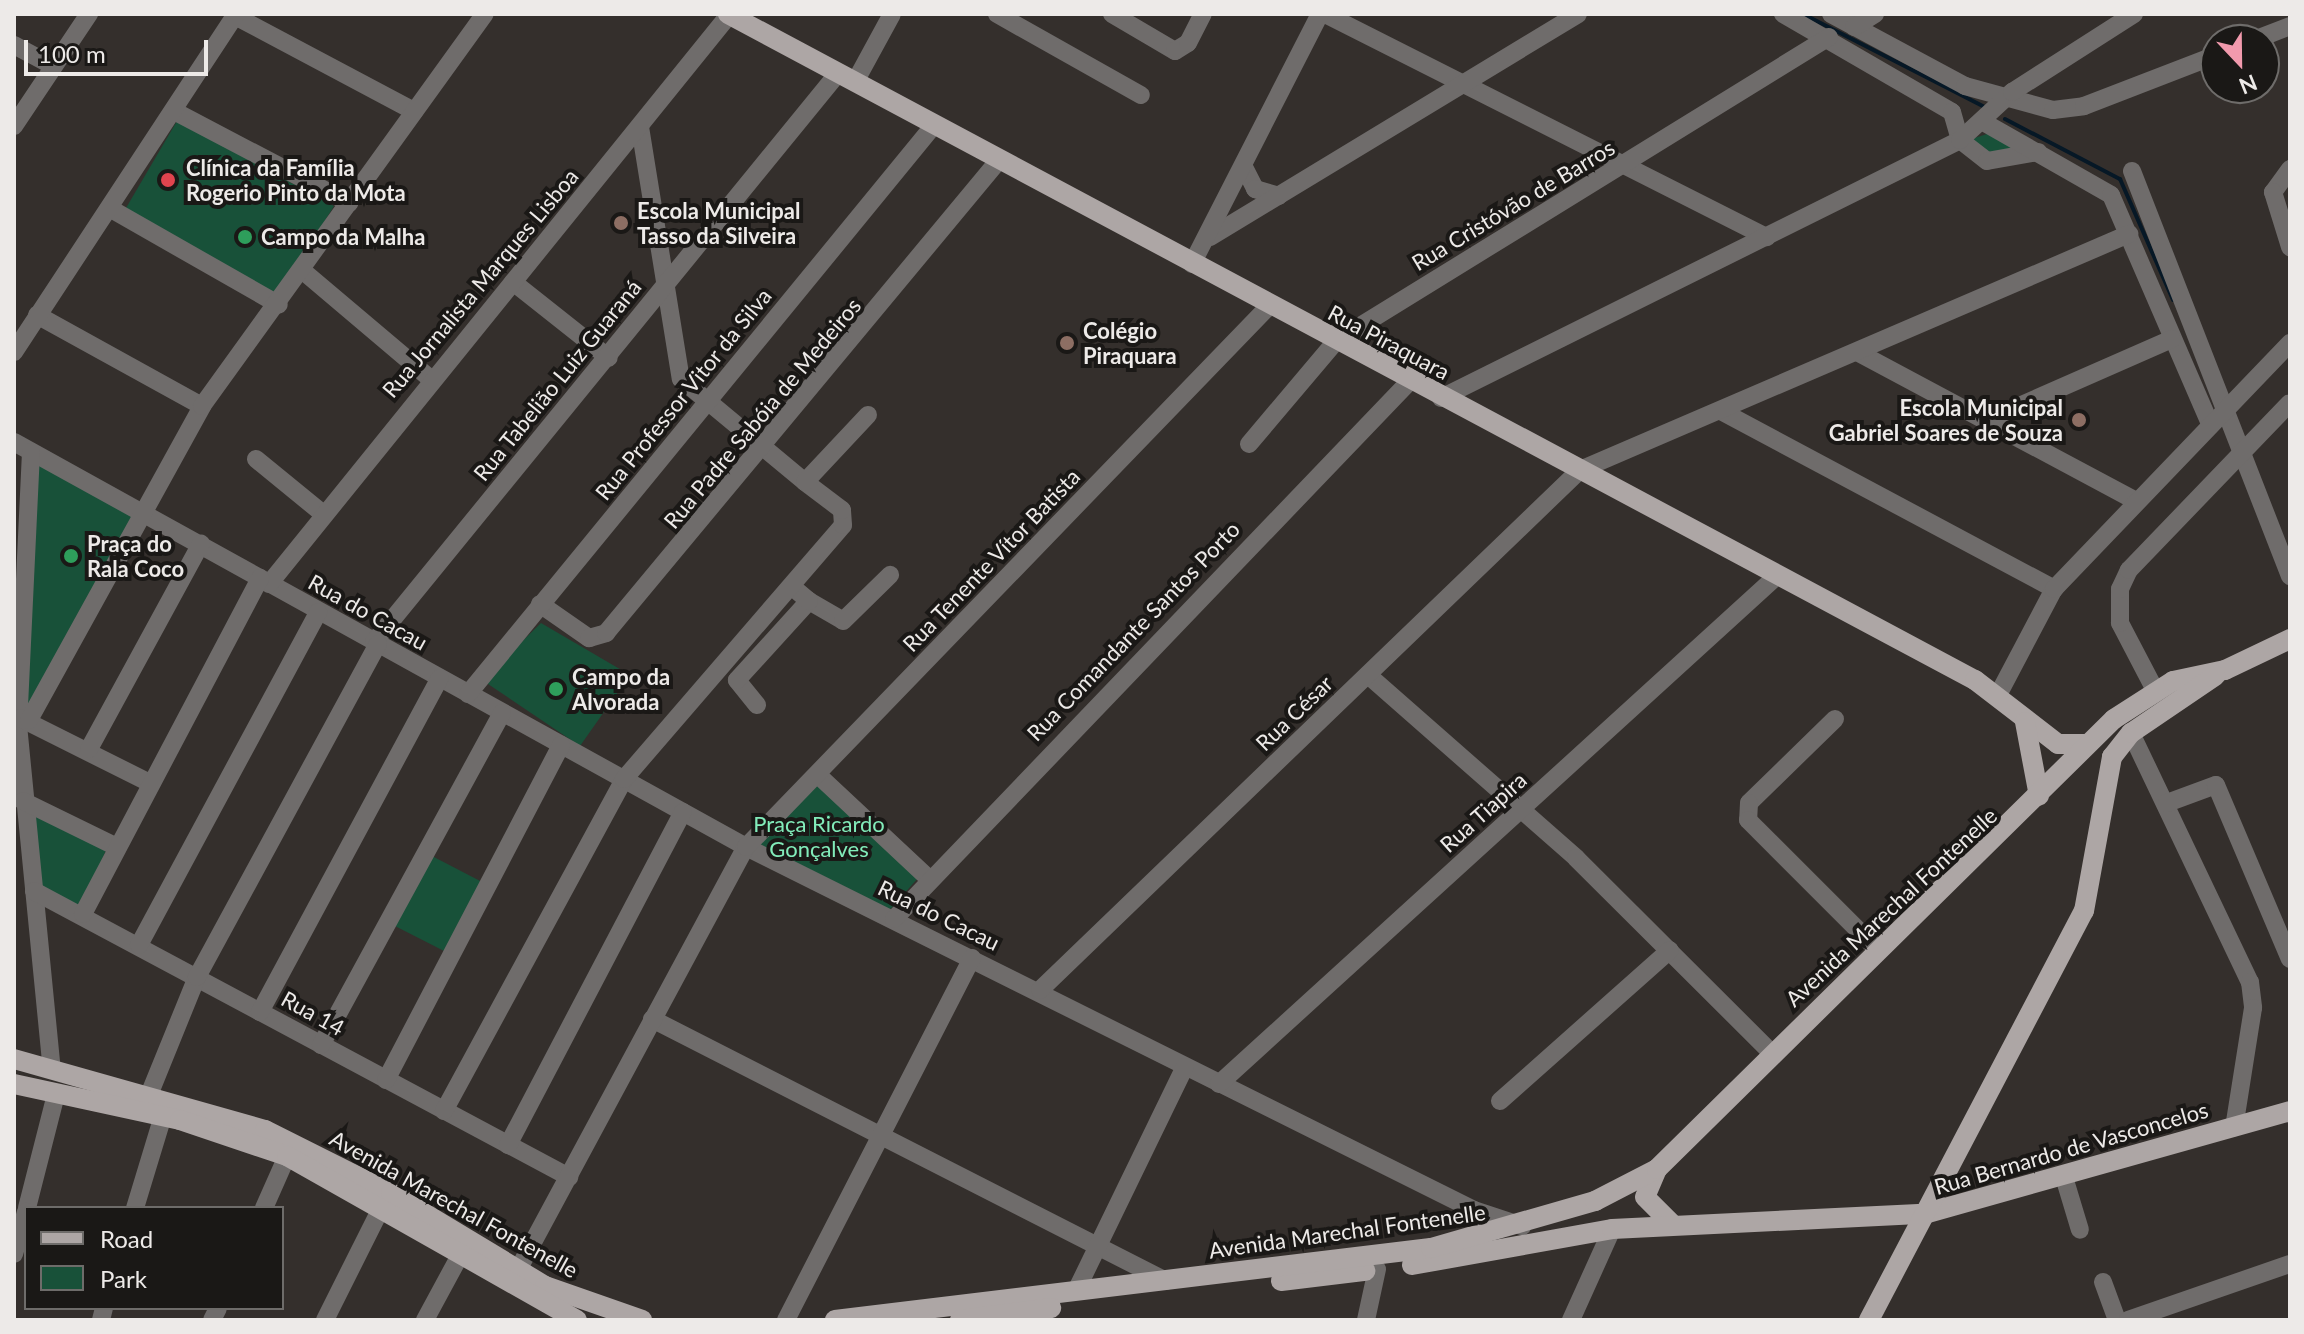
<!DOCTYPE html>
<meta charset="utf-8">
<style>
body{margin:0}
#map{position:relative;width:2304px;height:1334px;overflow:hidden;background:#342f2c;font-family:Lato,sans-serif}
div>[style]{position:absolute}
.green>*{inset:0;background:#185139}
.stream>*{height:4px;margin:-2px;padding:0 2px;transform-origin:2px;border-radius:2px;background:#061826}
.minor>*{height:18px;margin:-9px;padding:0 9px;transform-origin:9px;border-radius:9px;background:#6f6c6b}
.major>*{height:20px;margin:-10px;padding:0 10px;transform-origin:10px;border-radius:10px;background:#ada6a5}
.dots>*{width:22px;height:22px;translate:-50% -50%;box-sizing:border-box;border:4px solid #1a1816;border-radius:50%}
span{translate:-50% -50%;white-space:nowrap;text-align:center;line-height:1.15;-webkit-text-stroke:8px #1a1816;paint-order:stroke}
.poi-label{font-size:22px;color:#edeae8;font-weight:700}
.left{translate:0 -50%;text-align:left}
.right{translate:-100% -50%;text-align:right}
.street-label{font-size:22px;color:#edeae8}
.park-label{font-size:22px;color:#82ecba}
.frame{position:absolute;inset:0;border:16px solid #edeae8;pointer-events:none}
.legend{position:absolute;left:24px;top:1206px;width:260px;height:104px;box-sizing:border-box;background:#1a1816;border:2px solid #6e6c6a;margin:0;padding:10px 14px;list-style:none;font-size:24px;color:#edeae8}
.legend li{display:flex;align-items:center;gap:16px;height:40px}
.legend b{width:40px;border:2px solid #6e6c6a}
.north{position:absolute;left:2200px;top:24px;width:80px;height:80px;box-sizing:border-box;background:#1a1816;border:2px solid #6e6c6a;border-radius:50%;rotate:158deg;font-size:22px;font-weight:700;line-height:32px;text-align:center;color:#edeae8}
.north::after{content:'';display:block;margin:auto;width:28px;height:36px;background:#f29aad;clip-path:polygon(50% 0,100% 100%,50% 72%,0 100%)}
.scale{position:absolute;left:24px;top:40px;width:184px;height:36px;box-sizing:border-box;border:4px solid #edeae8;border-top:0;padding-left:10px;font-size:24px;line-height:28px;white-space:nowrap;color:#edeae8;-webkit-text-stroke:6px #1a1816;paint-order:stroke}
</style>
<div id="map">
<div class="green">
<div style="clip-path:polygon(177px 121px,334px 206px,278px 296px,126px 208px)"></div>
<div style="clip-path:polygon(1987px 134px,2023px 149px,1990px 157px,1968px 140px)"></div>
<div style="clip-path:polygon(37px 463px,135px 511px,46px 685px,22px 710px)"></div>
<div style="clip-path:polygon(541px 623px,630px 675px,580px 746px,488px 684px,489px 674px)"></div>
<div style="clip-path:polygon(819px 784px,918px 878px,888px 912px,756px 846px)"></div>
<div style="clip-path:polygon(33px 811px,108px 845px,82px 909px,38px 886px)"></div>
<div style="clip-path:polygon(432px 856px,484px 883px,446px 952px,393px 925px)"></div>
</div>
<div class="stream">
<div style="left:1803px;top:14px;width:204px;rotate:27.1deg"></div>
<div style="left:2005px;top:119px;width:130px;rotate:27.6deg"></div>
<div style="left:2120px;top:179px;width:132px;rotate:66.3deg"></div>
</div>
<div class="minor">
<div style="left:997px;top:14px;width:165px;rotate:29.4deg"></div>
<div style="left:1112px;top:14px;width:73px;rotate:30.4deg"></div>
<div style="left:1175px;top:51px;width:15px;rotate:-32deg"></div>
<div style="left:1188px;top:43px;width:33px;rotate:-63deg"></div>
<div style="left:1325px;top:14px;width:495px;rotate:26.8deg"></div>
<div style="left:1783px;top:14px;width:195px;rotate:30.1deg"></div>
<div style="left:1831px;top:14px;width:152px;rotate:28.2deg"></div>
<div style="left:1965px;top:86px;width:91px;rotate:15.3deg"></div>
<div style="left:2053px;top:110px;width:31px;rotate:-7deg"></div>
<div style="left:2084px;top:106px;width:142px;rotate:-21.1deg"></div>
<div style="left:235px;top:16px;width:203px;rotate:28deg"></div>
<div style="left:1854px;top:27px;width:25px;rotate:-32deg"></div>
<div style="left:2254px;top:40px;width:39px;rotate:-21deg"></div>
<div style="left:14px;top:45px;width:44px;rotate:28.3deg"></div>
<div style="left:855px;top:82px;width:77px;rotate:-61.4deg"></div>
<div style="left:174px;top:111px;width:198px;rotate:27.7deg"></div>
<div style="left:1952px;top:112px;width:29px;rotate:74deg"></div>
<div style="left:1960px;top:140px;width:34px;rotate:38deg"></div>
<div style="left:1987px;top:161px;width:52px;rotate:-10deg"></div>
<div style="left:1985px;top:123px;width:145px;rotate:29.7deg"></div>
<div style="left:2111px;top:195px;width:249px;rotate:66.6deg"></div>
<div style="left:14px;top:126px;width:135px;rotate:-56.2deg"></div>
<div style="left:640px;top:127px;width:255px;rotate:80.8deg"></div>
<div style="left:681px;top:379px;width:161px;rotate:39.7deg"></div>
<div style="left:1244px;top:167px;width:25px;rotate:63deg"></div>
<div style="left:1255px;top:189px;width:25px;rotate:16deg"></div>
<div style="left:2290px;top:169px;width:29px;rotate:126deg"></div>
<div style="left:2273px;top:192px;width:58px;rotate:72.8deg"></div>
<div style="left:2132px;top:171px;width:435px;rotate:68.7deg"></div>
<div style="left:111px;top:209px;width:193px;rotate:29.7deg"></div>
<div style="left:1210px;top:237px;width:430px;rotate:-31.2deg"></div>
<div style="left:1192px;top:264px;width:281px;rotate:-62.9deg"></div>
<div style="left:303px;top:271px;width:167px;rotate:40.2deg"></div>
<div style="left:513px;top:282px;width:122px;rotate:38.4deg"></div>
<div style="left:37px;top:315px;width:188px;rotate:28.9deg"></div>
<div style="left:14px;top:352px;width:404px;rotate:-56.7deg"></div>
<div style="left:1859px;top:353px;width:312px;rotate:28.1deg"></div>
<div style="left:1441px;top:398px;width:580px;rotate:-26.43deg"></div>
<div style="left:1960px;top:140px;width:71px;rotate:-42.7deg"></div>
<div style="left:2012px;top:92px;width:145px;rotate:-32.6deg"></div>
<div style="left:1721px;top:411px;width:378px;rotate:28.1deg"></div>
<div style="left:1985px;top:421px;width:204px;rotate:-23.7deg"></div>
<div style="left:14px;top:442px;width:837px;rotate:28.95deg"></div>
<div style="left:746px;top:847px;width:813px;rotate:26.5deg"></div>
<div style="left:1474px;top:1210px;width:51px;rotate:18.4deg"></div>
<div style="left:1249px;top:444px;width:135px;rotate:-49.8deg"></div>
<div style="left:1336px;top:341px;width:579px;rotate:-31.66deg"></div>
<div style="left:31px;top:452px;width:273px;rotate:92.7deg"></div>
<div style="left:18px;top:725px;width:346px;rotate:84.4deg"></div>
<div style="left:256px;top:459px;width:85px;rotate:39.3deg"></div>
<div style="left:269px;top:584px;width:732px;rotate:-51.05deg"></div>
<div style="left:809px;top:601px;width:39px;rotate:30deg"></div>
<div style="left:843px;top:621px;width:66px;rotate:-44.4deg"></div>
<div style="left:540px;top:604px;width:60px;rotate:34.8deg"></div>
<div style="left:589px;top:638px;width:18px;rotate:-16deg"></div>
<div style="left:606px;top:633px;width:615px;rotate:-50.28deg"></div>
<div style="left:374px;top:642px;width:734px;rotate:-50.8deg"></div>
<div style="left:1368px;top:675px;width:277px;rotate:41.3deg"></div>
<div style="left:1576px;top:858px;width:276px;rotate:44.9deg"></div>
<div style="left:2155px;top:690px;width:76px;rotate:-117.6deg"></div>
<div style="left:2120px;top:623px;width:34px;rotate:-90deg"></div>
<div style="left:2120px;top:589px;width:21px;rotate:-65deg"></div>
<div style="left:2129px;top:570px;width:231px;rotate:-46.1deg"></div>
<div style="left:468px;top:694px;width:735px;rotate:-50.68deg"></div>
<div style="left:1998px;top:695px;width:120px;rotate:-62.2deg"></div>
<div style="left:2054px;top:589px;width:341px;rotate:-46.2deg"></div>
<div style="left:757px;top:705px;width:32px;rotate:-129deg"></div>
<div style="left:737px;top:680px;width:107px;rotate:-47.7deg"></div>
<div style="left:809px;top:601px;width:23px;rotate:-140deg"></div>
<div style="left:20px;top:718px;width:143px;rotate:26.6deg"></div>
<div style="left:1835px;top:719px;width:120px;rotate:135.7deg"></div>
<div style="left:1749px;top:803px;width:17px;rotate:93deg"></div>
<div style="left:1748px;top:820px;width:184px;rotate:45deg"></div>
<div style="left:29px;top:720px;width:359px;rotate:-61.1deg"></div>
<div style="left:202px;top:406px;width:483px;rotate:-54.2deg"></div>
<div style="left:2131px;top:733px;width:276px;rotate:64.5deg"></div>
<div style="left:2250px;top:982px;width:26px;rotate:83deg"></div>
<div style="left:2253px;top:1008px;width:121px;rotate:99deg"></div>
<div style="left:89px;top:749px;width:234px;rotate:-61.4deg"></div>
<div style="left:818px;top:775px;width:151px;rotate:43.1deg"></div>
<div style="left:23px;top:801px;width:102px;rotate:26.1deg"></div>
<div style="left:2167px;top:803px;width:52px;rotate:-20.2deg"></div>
<div style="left:2216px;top:785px;width:189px;rotate:67deg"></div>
<div style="left:34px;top:891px;width:607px;rotate:28.13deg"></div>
<div style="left:83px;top:914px;width:380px;rotate:-62.2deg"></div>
<div style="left:894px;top:919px;width:745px;rotate:-46.2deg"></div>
<div style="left:139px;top:945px;width:378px;rotate:-61.7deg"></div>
<div style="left:1040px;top:990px;width:750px;rotate:-43.92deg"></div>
<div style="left:1580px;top:470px;width:598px;rotate:-23.26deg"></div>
<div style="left:260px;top:1012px;width:379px;rotate:-61.7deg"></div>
<div style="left:652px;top:1019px;width:577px;rotate:27.01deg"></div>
<div style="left:321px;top:1045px;width:378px;rotate:-61.4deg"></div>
<div style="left:386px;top:1080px;width:378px;rotate:-62.4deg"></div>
<div style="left:1219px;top:1084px;width:756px;rotate:-42.32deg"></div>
<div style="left:149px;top:1095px;width:127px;rotate:-67.9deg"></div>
<div style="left:197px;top:977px;width:379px;rotate:-61.5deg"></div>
<div style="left:1500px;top:1101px;width:227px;rotate:-41.6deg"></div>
<div style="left:444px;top:1111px;width:378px;rotate:-61.5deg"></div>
<div style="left:624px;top:779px;width:335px;rotate:-49.2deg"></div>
<div style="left:843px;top:525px;width:15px;rotate:-94deg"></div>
<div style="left:842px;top:510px;width:46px;rotate:-142.9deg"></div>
<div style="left:805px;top:482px;width:92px;rotate:-46.8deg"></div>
<div style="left:508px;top:1145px;width:376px;rotate:-62.3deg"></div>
<div style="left:2064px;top:1177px;width:55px;rotate:73.2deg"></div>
<div style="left:27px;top:1208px;width:118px;rotate:-75.7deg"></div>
<div style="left:135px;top:1208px;width:96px;rotate:-73.1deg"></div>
<div style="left:264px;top:1208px;width:57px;rotate:-66.1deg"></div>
<div style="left:14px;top:1254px;width:44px;rotate:-74.1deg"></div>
<div style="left:518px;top:1270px;width:481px;rotate:-61.7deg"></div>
<div style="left:746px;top:847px;width:754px;rotate:-45.97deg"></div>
<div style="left:2103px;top:1282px;width:40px;rotate:69.8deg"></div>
<div style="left:1076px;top:1291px;width:249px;rotate:-64.1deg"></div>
<div style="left:101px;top:1320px;width:12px;rotate:-76deg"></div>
<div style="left:212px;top:1320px;width:13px;rotate:-63deg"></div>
<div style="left:325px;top:1320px;width:127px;rotate:-63.4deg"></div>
<div style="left:425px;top:1320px;width:72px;rotate:-61.6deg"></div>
<div style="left:786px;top:1320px;width:407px;rotate:-62.8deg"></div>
<div style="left:1366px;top:1320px;width:52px;rotate:-77.8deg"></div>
<div style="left:1571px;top:1320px;width:100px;rotate:-65.7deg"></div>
<div style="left:2128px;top:1320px;width:171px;rotate:-19.1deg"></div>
</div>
<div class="major">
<div style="left:728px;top:14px;width:1414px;rotate:28.11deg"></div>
<div style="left:1975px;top:680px;width:105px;rotate:37.6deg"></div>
<div style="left:2058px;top:744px;width:27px"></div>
<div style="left:2025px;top:722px;width:75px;rotate:79.3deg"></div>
<div style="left:14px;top:1059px;width:261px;rotate:15.8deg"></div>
<div style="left:265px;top:1130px;width:141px;rotate:26.6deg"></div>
<div style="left:391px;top:1193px;width:180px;rotate:31.1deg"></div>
<div style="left:545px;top:1286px;width:103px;rotate:19.3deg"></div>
<div style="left:14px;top:1084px;width:170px;rotate:12.2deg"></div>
<div style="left:180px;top:1120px;width:113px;rotate:18.6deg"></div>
<div style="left:287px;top:1156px;width:333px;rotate:29.5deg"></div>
<div style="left:1657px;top:1169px;width:30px;rotate:113deg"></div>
<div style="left:1645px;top:1197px;width:38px;rotate:45deg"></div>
<div style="left:1412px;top:1265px;width:203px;rotate:-10.2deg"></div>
<div style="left:1612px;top:1229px;width:312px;rotate:-2.8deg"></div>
<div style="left:1924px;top:1214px;width:380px;rotate:-15.7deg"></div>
<div style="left:1281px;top:1281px;width:85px;rotate:-6.8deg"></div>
<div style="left:835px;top:1320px;width:600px;rotate:-6.89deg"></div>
<div style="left:1431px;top:1248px;width:171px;rotate:-16deg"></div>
<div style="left:1595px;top:1201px;width:70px;rotate:-27.3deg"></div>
<div style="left:1657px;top:1169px;width:641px;rotate:-44.56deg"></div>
<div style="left:2114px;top:719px;width:70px;rotate:-32.8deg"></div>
<div style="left:2173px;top:681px;width:53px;rotate:-11.9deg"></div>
<div style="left:2225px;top:670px;width:72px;rotate:-25.5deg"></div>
<div style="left:960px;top:1320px;width:92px;rotate:-7.5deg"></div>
<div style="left:1869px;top:1320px;width:462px;rotate:-62.3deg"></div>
<div style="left:2084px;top:911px;width:157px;rotate:-79.7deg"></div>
<div style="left:2112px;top:757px;width:31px;rotate:-52deg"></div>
<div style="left:2131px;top:733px;width:102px;rotate:-34.2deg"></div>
</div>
<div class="dots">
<div style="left:168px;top:180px;background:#e0444e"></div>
<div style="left:621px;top:223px;background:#8d6e63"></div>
<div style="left:245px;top:237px;background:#2e9e5b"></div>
<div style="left:1067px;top:343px;background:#8d6e63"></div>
<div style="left:2079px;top:420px;background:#8d6e63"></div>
<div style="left:71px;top:556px;background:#2e9e5b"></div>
<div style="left:556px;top:689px;background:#2e9e5b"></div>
</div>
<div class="poi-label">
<span class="left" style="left:186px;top:180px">Clínica da Família<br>Rogerio Pinto da Mota</span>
<span class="left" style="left:637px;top:223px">Escola Municipal<br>Tasso da Silveira</span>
<span class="left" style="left:261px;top:237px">Campo da Malha</span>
<span class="left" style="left:1083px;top:343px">Colégio<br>Piraquara</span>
<span class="right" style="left:2063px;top:420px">Escola Municipal<br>Gabriel Soares de Souza</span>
<span class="left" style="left:87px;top:556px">Praça do<br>Rala Coco</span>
<span class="left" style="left:572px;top:689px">Campo da<br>Alvorada</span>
</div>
<div class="street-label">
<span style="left:1513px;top:205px;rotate:-31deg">Rua Cristóvão de Barros</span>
<span style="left:480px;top:283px;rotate:-50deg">Rua Jornalista Marques Lisboa</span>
<span style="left:1389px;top:342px;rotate:28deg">Rua Piraquara</span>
<span style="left:557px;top:380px;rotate:-51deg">Rua Tabelião Luiz Guaraná</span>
<span style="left:683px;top:394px;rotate:-51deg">Rua Professor Vitor da Silva</span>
<span style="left:762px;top:413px;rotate:-50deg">Rua Padre Sabóia de Medeiros</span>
<span style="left:991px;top:560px;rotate:-46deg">Rua Tenente Vítor Batista</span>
<span style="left:368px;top:612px;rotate:29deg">Rua do Cacau</span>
<span style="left:1133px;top:631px;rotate:-46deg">Rua Comandante Santos Porto</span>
<span style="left:1294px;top:713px;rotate:-44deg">Rua César</span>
<span style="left:1483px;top:812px;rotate:-42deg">Rua Tiapira</span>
<span style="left:1891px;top:907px;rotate:-43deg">Avenida Marechal Fontenelle</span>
<span style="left:939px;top:915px;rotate:26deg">Rua do Cacau</span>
<span style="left:313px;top:1013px;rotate:29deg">Rua 14</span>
<span style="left:2071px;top:1148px;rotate:-16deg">Rua Bernardo de Vasconcelos</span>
<span style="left:454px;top:1204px;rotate:29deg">Avenida Marechal Fontenelle</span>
<span style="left:1347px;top:1231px;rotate:-8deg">Avenida Marechal Fontenelle</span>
</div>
<div class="park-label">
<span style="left:819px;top:836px">Praça Ricardo<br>Gonçalves</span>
</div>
<div class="frame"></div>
<ul class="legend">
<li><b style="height:10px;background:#ada6a5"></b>Road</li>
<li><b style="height:22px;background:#185139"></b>Park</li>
</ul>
<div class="north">N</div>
<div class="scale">100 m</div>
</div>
